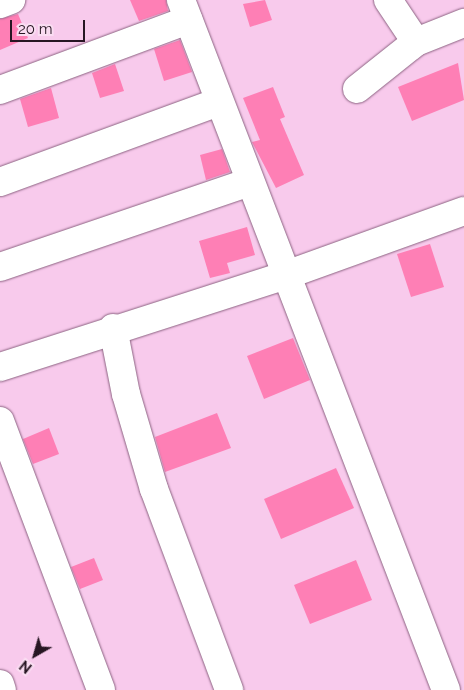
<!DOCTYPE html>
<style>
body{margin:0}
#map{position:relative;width:464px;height:690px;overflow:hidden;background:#f8caec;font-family:Raleway,sans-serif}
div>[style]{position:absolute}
.building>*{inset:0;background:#fe7fb5}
.roads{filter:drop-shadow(0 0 1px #8c6382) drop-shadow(0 0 1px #8c6382)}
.minor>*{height:28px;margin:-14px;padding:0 14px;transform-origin:14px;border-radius:14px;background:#fff}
span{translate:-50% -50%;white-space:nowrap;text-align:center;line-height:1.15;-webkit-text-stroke:4px #faddf2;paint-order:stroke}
.north{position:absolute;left:10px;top:630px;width:50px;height:50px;-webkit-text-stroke:4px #faddf2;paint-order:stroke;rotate:218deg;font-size:14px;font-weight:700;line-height:20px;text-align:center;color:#271623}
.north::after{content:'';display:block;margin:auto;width:18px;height:22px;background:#271623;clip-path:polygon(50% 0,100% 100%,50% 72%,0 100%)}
.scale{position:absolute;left:10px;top:20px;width:75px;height:22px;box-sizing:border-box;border:2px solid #271623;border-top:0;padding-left:6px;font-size:15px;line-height:18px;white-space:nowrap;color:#271623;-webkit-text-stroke:4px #faddf2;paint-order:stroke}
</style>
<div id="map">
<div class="building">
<div style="clip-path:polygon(130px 0,166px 0,168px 11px,139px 21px)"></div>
<div style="clip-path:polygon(265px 0,272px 20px,250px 27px,243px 4px)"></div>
<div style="clip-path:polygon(18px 14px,28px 38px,0 50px,0 19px)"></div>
<div style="clip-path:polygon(180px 40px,192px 72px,164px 81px,154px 49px)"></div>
<div style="clip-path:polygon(458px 63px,464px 100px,412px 121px,398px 87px)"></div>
<div style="clip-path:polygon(115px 64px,124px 91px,100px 98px,92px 73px)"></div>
<div style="clip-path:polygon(273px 87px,285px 117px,280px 119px,304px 175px,276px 188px,252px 142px,260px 140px,243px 98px)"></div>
<div style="clip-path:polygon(51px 88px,59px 118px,28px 127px,20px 99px)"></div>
<div style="clip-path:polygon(222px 149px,230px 172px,206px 180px,200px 155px)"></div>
<div style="clip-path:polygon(247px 227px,255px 255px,227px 263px,230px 273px,210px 278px,199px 241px)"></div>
<div style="clip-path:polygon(430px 244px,444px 287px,411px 297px,397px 254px)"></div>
<div style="clip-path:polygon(293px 338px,310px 380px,264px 399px,247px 356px)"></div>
<div style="clip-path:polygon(217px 413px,231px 448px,165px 472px,155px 437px)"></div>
<div style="clip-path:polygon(49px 428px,59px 454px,33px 464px,23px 439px)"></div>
<div style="clip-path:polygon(336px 468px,354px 508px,281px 539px,264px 499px)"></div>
<div style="clip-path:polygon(94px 558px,103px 580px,80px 589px,71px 567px)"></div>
<div style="clip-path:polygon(356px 560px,372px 600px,310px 624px,294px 585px)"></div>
</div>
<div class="roads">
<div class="minor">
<div style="left:181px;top:0;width:739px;rotate:68.99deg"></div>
<div style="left:388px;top:0;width:50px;rotate:56.3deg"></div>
<div style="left:0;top:4px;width:12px;rotate:-20deg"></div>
<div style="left:357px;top:89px;width:75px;rotate:-38.5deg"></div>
<div style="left:416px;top:42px;width:52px;rotate:-21.6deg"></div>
<div style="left:0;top:90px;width:201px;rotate:-20.4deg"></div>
<div style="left:0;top:182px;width:233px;rotate:-20.1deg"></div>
<div style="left:0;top:267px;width:263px;rotate:-18.8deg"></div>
<div style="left:113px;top:328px;width:67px;rotate:78.9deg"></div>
<div style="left:126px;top:394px;width:99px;rotate:73.6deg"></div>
<div style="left:154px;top:489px;width:215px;rotate:69.5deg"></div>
<div style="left:0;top:367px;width:304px;rotate:-17.8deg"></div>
<div style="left:289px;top:274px;width:186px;rotate:-19.8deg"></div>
<div style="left:0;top:421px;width:287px;rotate:69.4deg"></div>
<div style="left:0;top:684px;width:6px;rotate:72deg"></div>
</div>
</div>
<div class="north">N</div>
<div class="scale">20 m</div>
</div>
